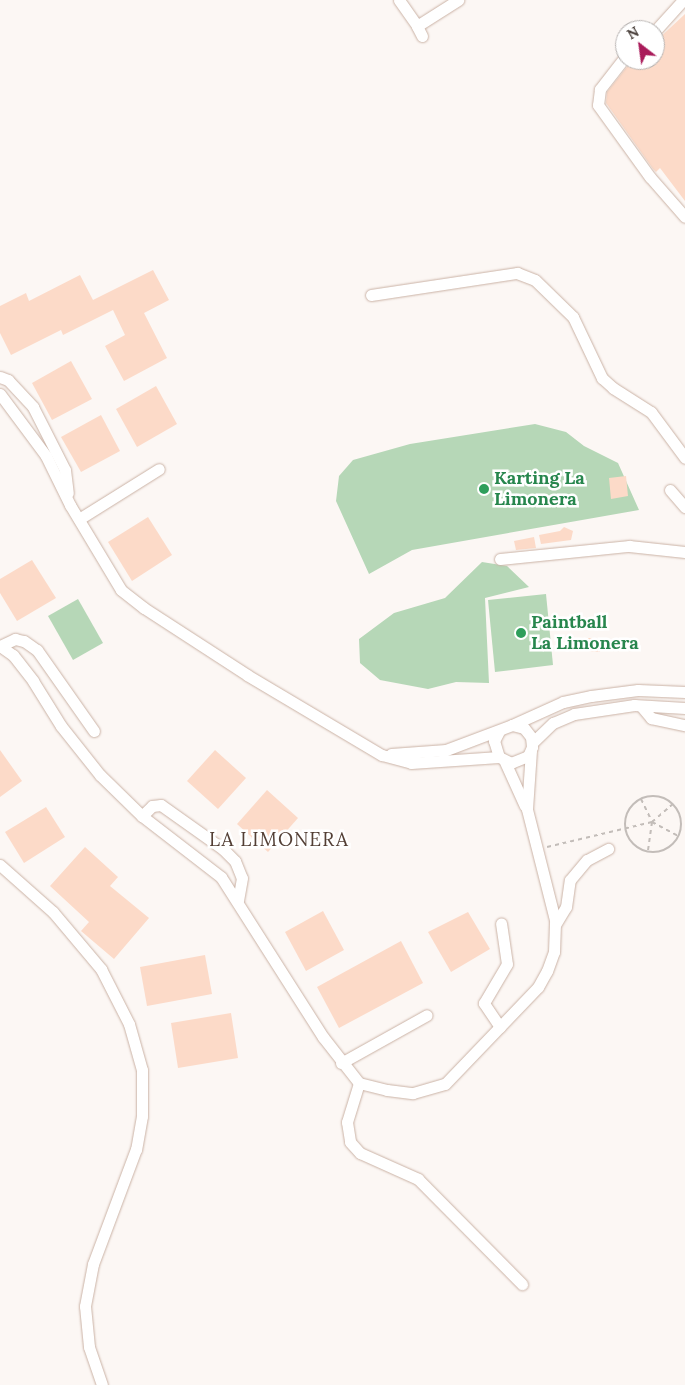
<!DOCTYPE html>
<style>
body{margin:0}
#map{position:relative;width:685px;height:1385px;overflow:hidden;background:#fcf7f4;font-family:Lora,serif}
div>[style]{position:absolute}
.green>*{inset:0;background:#b6d7b7}
.building>*{inset:0;background:#fcdac8}
.path>*{height:2px;margin-top:-1px;transform-origin:0;background:repeating-linear-gradient(90deg,#c3bdb9 0 4px,transparent 0 8px)}
.path>.ring{margin:-1px;padding:0;box-sizing:content-box;background:none;border:2px solid #c3bdb9;border-radius:50%}
.roads{filter:drop-shadow(0 0 1px #cab2a5) drop-shadow(0 0 1px #cab2a5)}
.minor>*{height:11px;margin:-5.5px;padding:0 5.5px;transform-origin:5.5px;border-radius:5.5px;background:#fff}
.dots>*{width:14px;height:14px;translate:-50% -50%;box-sizing:border-box;border:2px solid #fff;border-radius:50%}
span{translate:-50% -50%;white-space:nowrap;text-align:center;line-height:1.15;-webkit-text-stroke:5px #fff;paint-order:stroke}
.leisure-label{font-size:18px;color:#27864d;font-weight:700}
.left{translate:0 -50%;text-align:left}
.neighbourhood-label{font-size:19px;color:#533f35;letter-spacing:1px}
.north{position:absolute;left:615px;top:20px;width:50px;height:50px;box-sizing:border-box;background:#fff;border:1px solid #b4b0ae;border-radius:50%;rotate:330deg;font-size:14px;font-weight:700;line-height:20px;text-align:center;color:#443a35}
.north::after{content:'';display:block;margin:auto;width:18px;height:22px;background:#a91b5a;clip-path:polygon(50% 0,100% 100%,50% 72%,0 100%)}
</style>
<div id="map">
<div class="green">
<div style="clip-path:polygon(535px 424px,566px 432px,584px 446px,618px 463px,639px 510px,412px 550px,369px 574px,336px 501px,339px 476px,353px 460px,410px 444px)"></div>
<div style="clip-path:polygon(482px 562px,507px 566px,529px 587px,485px 598px,489px 683px,456px 682px,428px 689px,380px 680px,360px 663px,359px 639px,394px 613px,445px 598px)"></div>
<div style="clip-path:polygon(546px 594px,553px 665px,495px 672px,488px 600px)"></div>
<div style="clip-path:polygon(78px 599px,103px 643px,73px 660px,48px 616px)"></div>
</div>
<div class="building">
<div style="clip-path:polygon(685px 14px,685px 201px,660px 168px,656px 172px,653px 169px,606px 103px,607px 92px,626px 68px,635px 60px,655px 60px,655px 42px)"></div>
<div style="clip-path:polygon(153px 270px,169px 300px,144px 313px,167px 358px,124px 381px,105px 346px,125px 335px,113px 310px,63px 335px,61px 330px,11px 355px,0 333px,0 306px,26px 293px,29px 301px,80px 275px,93px 300px)"></div>
<div style="clip-path:polygon(71px 361px,92px 399px,52px 420px,32px 383px)"></div>
<div style="clip-path:polygon(156px 386px,177px 424px,137px 447px,116px 409px)"></div>
<div style="clip-path:polygon(101px 415px,120px 451px,81px 472px,61px 437px)"></div>
<div style="clip-path:polygon(626px 476px,628px 496px,611px 499px,609px 478px)"></div>
<div style="clip-path:polygon(148px 517px,172px 555px,132px 581px,108px 542px)"></div>
<div style="clip-path:polygon(564px 527px,573px 531px,571px 540px,541px 544px,539px 535px,560px 531px)"></div>
<div style="clip-path:polygon(534px 537px,536px 548px,516px 550px,514px 541px)"></div>
<div style="clip-path:polygon(32px 560px,56px 598px,17px 621px,0 593px,0 579px)"></div>
<div style="clip-path:polygon(588px 638px,601px 638px,600px 652px,588px 651px)"></div>
<div style="clip-path:polygon(0 750px,22px 781px,0 797px)"></div>
<div style="clip-path:polygon(215px 750px,246px 778px,218px 809px,187px 781px)"></div>
<div style="clip-path:polygon(267px 790px,298px 818px,268px 852px,237px 824px)"></div>
<div style="clip-path:polygon(46px 807px,65px 837px,24px 863px,5px 832px)"></div>
<div style="clip-path:polygon(85px 847px,118px 877px,110px 886px,149px 918px,114px 959px,81px 931px,89px 922px,50px 886px)"></div>
<div style="clip-path:polygon(323px 911px,344px 950px,306px 971px,285px 932px)"></div>
<div style="clip-path:polygon(468px 912px,490px 949px,451px 972px,428px 932px)"></div>
<div style="clip-path:polygon(401px 941px,423px 983px,339px 1028px,317px 987px)"></div>
<div style="clip-path:polygon(205px 955px,212px 994px,147px 1006px,140px 967px)"></div>
<div style="clip-path:polygon(231px 1013px,238px 1058px,178px 1068px,171px 1023px)"></div>
</div>
<div class="path">
<div class="ring" style="left:625px;top:796px;width:54px;height:54px"></div>
<div style="left:641px;top:799px;width:25px;rotate:64deg"></div>
<div style="left:652px;top:822px;width:29px;rotate:98deg"></div>
<div style="left:652px;top:822px;width:30px;rotate:28deg"></div>
<div style="left:547px;top:847px;width:108px;rotate:-13.4deg"></div>
<div style="left:652px;top:822px;width:28px;rotate:-41deg"></div>
</div>
<div class="roads">
<div class="minor">
<div style="left:399px;top:0;width:32px;rotate:55deg"></div>
<div style="left:655px;top:31px;width:42px;rotate:-47.9deg"></div>
<div style="left:422px;top:36px;width:11px;rotate:-117deg"></div>
<div style="left:417px;top:26px;width:49px;rotate:-32.4deg"></div>
<div style="left:625px;top:57px;width:41px;rotate:128deg"></div>
<div style="left:600px;top:89px;width:16px;rotate:97deg"></div>
<div style="left:598px;top:105px;width:89px;rotate:54.2deg"></div>
<div style="left:650px;top:177px;width:53px;rotate:48.8deg"></div>
<div style="left:371px;top:295px;width:148px;rotate:-8.6deg"></div>
<div style="left:517px;top:273px;width:19px;rotate:21deg"></div>
<div style="left:535px;top:280px;width:53px;rotate:44.2deg"></div>
<div style="left:573px;top:317px;width:68px;rotate:64.6deg"></div>
<div style="left:602px;top:378px;width:15px;rotate:42deg"></div>
<div style="left:613px;top:388px;width:45px;rotate:32.3deg"></div>
<div style="left:651px;top:412px;width:57px;rotate:53.5deg"></div>
<div style="left:0;top:377px;width:9px;rotate:21deg"></div>
<div style="left:8px;top:380px;width:37px;rotate:47deg"></div>
<div style="left:33px;top:407px;width:71px;rotate:63.1deg"></div>
<div style="left:65px;top:470px;width:23px;rotate:83deg"></div>
<div style="left:0;top:394px;width:77px;rotate:53.4deg"></div>
<div style="left:46px;top:456px;width:55px;rotate:63.9deg"></div>
<div style="left:70px;top:505px;width:99px;rotate:59deg"></div>
<div style="left:121px;top:590px;width:29px;rotate:38deg"></div>
<div style="left:144px;top:608px;width:123px;rotate:33deg"></div>
<div style="left:247px;top:675px;width:157px;rotate:30.7deg"></div>
<div style="left:382px;top:755px;width:30px;rotate:15deg"></div>
<div style="left:411px;top:763px;width:88px;rotate:-3.9deg"></div>
<div style="left:670px;top:490px;width:23px;rotate:49deg"></div>
<div style="left:79px;top:519px;width:94px;rotate:-32deg"></div>
<div style="left:500px;top:559px;width:130px;rotate:-5.8deg"></div>
<div style="left:629px;top:546px;width:56px;rotate:6.1deg"></div>
<div style="left:0;top:646px;width:16px;rotate:35deg"></div>
<div style="left:13px;top:655px;width:33px;rotate:52deg"></div>
<div style="left:33px;top:681px;width:53px;rotate:58.1deg"></div>
<div style="left:61px;top:726px;width:63px;rotate:51.5deg"></div>
<div style="left:100px;top:775px;width:59px;rotate:44.3deg"></div>
<div style="left:142px;top:816px;width:100px;rotate:37.7deg"></div>
<div style="left:221px;top:877px;width:190px;rotate:57.5deg"></div>
<div style="left:323px;top:1037px;width:58px;rotate:52deg"></div>
<div style="left:359px;top:1083px;width:29px;rotate:14deg"></div>
<div style="left:387px;top:1090px;width:26px;rotate:7deg"></div>
<div style="left:413px;top:1093px;width:33px;rotate:-16deg"></div>
<div style="left:445px;top:1084px;width:134px;rotate:-46.2deg"></div>
<div style="left:538px;top:987px;width:18px;rotate:-61deg"></div>
<div style="left:547px;top:971px;width:20px;rotate:-70deg"></div>
<div style="left:554px;top:952px;width:32px;rotate:-88deg"></div>
<div style="left:555px;top:920px;width:114px;rotate:-104.2deg"></div>
<div style="left:527px;top:809px;width:58px;rotate:-86.1deg"></div>
<div style="left:0;top:646px;width:17px;rotate:-25deg"></div>
<div style="left:15px;top:639px;width:9px;rotate:13deg"></div>
<div style="left:24px;top:641px;width:16px;rotate:35deg"></div>
<div style="left:37px;top:650px;width:99px;rotate:54.9deg"></div>
<div style="left:641px;top:706px;width:16px;rotate:50deg"></div>
<div style="left:651px;top:718px;width:35px;rotate:12deg"></div>
<div style="left:512px;top:725px;width:56px;rotate:-24.3deg"></div>
<div style="left:563px;top:702px;width:29px;rotate:-12deg"></div>
<div style="left:591px;top:696px;width:47px;rotate:-7.3deg"></div>
<div style="left:638px;top:690px;width:47px;rotate:2.4deg"></div>
<div style="left:532px;top:743px;width:29px;rotate:-44deg"></div>
<div style="left:553px;top:723px;width:23px;rotate:-23deg"></div>
<div style="left:574px;top:714px;width:61px;rotate:-8.5deg"></div>
<div style="left:634px;top:705px;width:51px;rotate:3.4deg"></div>
<div style="left:391px;top:754px;width:55px;rotate:-4.2deg"></div>
<div style="left:446px;top:750px;width:71px;rotate:-20.7deg"></div>
<div style="left:512px;top:725px;width:12px;rotate:14deg"></div>
<div style="left:524px;top:728px;width:11px;rotate:52deg"></div>
<div style="left:531px;top:737px;width:10px;rotate:84deg"></div>
<div style="left:532px;top:747px;width:10px;rotate:114deg"></div>
<div style="left:528px;top:756px;width:18px;rotate:158deg"></div>
<div style="left:511px;top:763px;width:13px;rotate:-153deg"></div>
<div style="left:499px;top:757px;width:17px;rotate:-107deg"></div>
<div style="left:494px;top:741px;width:11px;rotate:-63deg"></div>
<div style="left:505px;top:762px;width:48px;rotate:65.6deg"></div>
<div style="left:142px;top:816px;width:14px;rotate:-45deg"></div>
<div style="left:152px;top:806px;width:9px;rotate:-6deg"></div>
<div style="left:161px;top:805px;width:76px;rotate:35.4deg"></div>
<div style="left:223px;top:849px;width:17px;rotate:45deg"></div>
<div style="left:235px;top:861px;width:18px;rotate:68deg"></div>
<div style="left:242px;top:878px;width:23px;rotate:100deg"></div>
<div style="left:0;top:865px;width:71px;rotate:41.6deg"></div>
<div style="left:53px;top:912px;width:75px;rotate:49.9deg"></div>
<div style="left:101px;top:969px;width:62px;rotate:63deg"></div>
<div style="left:129px;top:1024px;width:48px;rotate:74.2deg"></div>
<div style="left:142px;top:1070px;width:46px;rotate:90deg"></div>
<div style="left:142px;top:1116px;width:34px;rotate:100deg"></div>
<div style="left:136px;top:1149px;width:123px;rotate:110.5deg"></div>
<div style="left:93px;top:1264px;width:43px;rotate:100.8deg"></div>
<div style="left:85px;top:1306px;width:41px;rotate:84.4deg"></div>
<div style="left:89px;top:1347px;width:40px;rotate:71.1deg"></div>
<div style="left:555px;top:925px;width:21px;rotate:-59deg"></div>
<div style="left:566px;top:907px;width:27px;rotate:-82deg"></div>
<div style="left:570px;top:880px;width:26px;rotate:-50deg"></div>
<div style="left:587px;top:860px;width:24px;rotate:-28deg"></div>
<div style="left:500px;top:1027px;width:29px;rotate:-124deg"></div>
<div style="left:484px;top:1003px;width:45px;rotate:-59.5deg"></div>
<div style="left:507px;top:964px;width:41px;rotate:-98.3deg"></div>
<div style="left:341px;top:1063px;width:98px;rotate:-29.2deg"></div>
<div style="left:359px;top:1083px;width:41px;rotate:107.1deg"></div>
<div style="left:347px;top:1122px;width:20px;rotate:81deg"></div>
<div style="left:350px;top:1142px;width:15px;rotate:48deg"></div>
<div style="left:360px;top:1153px;width:64px;rotate:24.1deg"></div>
<div style="left:418px;top:1179px;width:148px;rotate:45.3deg"></div>
</div>
</div>
<div class="dots">
<div style="left:484px;top:489px;background:#2e9e5b"></div>
<div style="left:521px;top:633px;background:#2e9e5b"></div>
</div>
<div class="leisure-label">
<span class="left" style="left:494px;top:489px">Karting La<br>Limonera</span>
<span class="left" style="left:531px;top:633px">Paintball<br>La Limonera</span>
</div>
<div class="neighbourhood-label">
<span style="left:279px;top:840px">LA LIMONERA</span>
</div>
<div class="north">N</div>
</div>
